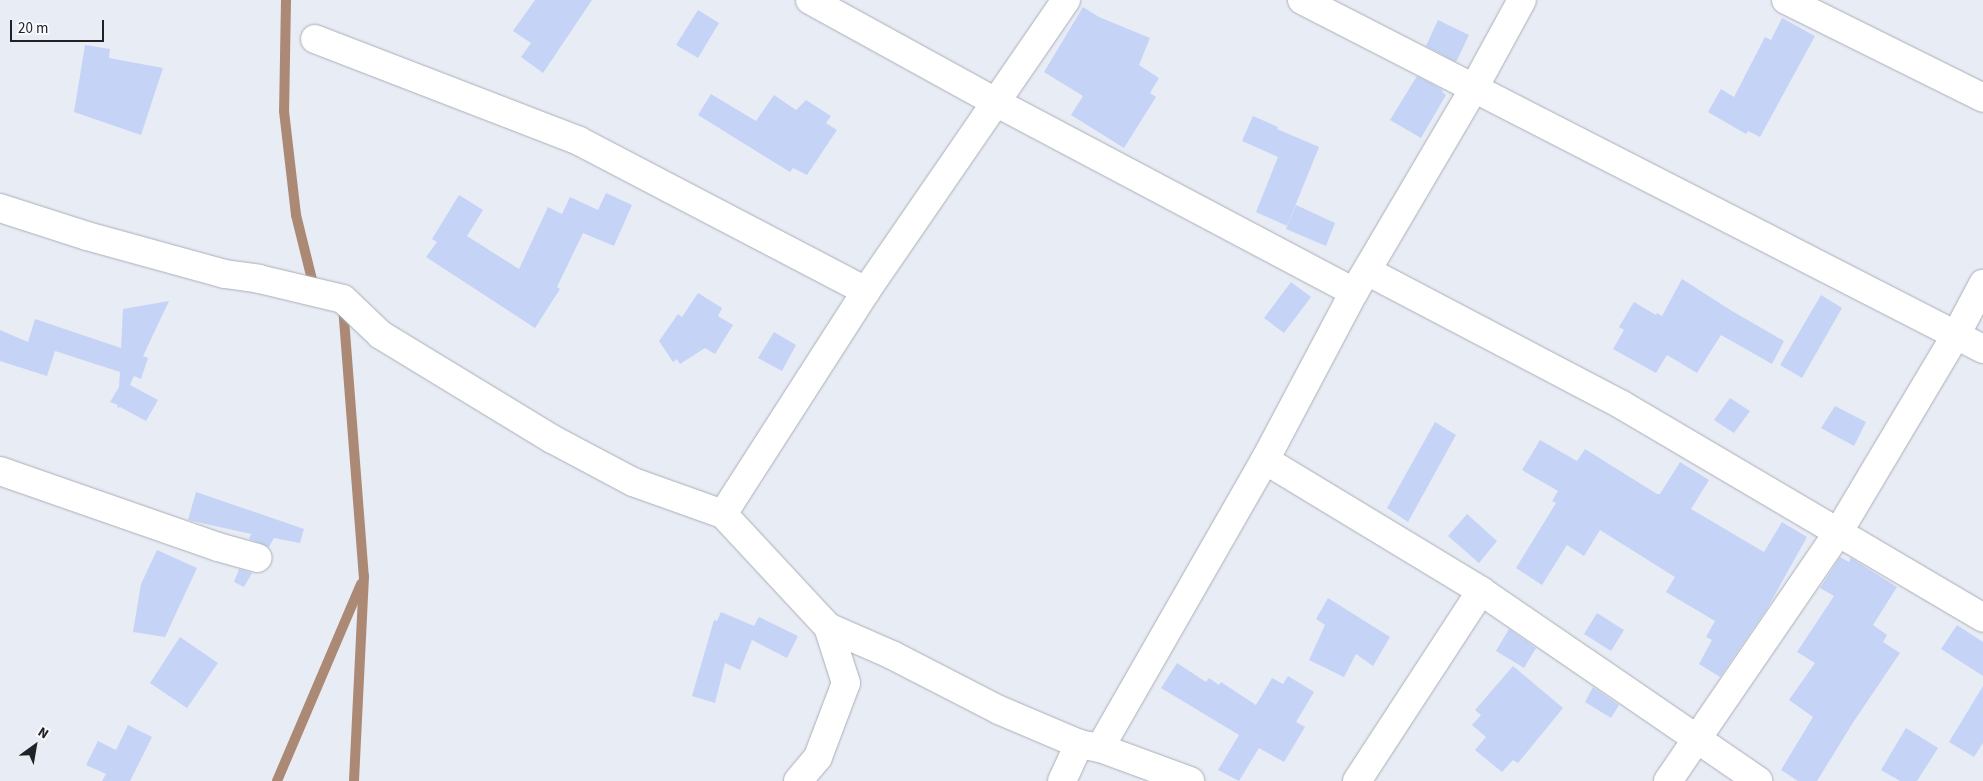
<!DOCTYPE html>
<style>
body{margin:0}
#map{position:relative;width:1983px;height:781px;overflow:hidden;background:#e8ecf5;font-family:"Source Sans 3",sans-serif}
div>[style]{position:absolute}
.stream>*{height:10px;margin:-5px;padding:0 5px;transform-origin:5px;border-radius:5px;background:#ab8974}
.building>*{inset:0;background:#c5d3f7}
.roads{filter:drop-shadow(0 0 1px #aaaeb7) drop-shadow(0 0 1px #aaaeb7)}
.street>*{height:28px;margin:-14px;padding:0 14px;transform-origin:14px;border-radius:14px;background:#fff}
span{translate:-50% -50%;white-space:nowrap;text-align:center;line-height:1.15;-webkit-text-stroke:4px #f7f9ff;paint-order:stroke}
.north{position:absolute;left:10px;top:721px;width:50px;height:50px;-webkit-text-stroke:4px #f7f9ff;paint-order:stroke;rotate:32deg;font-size:14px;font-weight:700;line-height:20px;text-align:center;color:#212225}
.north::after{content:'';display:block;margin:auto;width:18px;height:22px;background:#212225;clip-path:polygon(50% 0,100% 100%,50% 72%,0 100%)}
.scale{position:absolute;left:10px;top:20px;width:94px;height:22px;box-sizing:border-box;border:2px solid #212225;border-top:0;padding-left:6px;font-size:15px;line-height:18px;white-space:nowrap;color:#212225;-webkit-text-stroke:4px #f7f9ff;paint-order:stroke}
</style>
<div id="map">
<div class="stream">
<div style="left:286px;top:0;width:111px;rotate:91deg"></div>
<div style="left:284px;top:111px;width:105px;rotate:83.4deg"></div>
<div style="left:296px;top:215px;width:75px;rotate:76.1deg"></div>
<div style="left:343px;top:306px;width:271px;rotate:85.6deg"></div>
<div style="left:364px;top:576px;width:205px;rotate:92.8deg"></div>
<div style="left:277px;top:781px;width:214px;rotate:-66.9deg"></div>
</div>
<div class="building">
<div style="clip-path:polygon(535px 0,592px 0,543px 73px,521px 57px,531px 43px,513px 31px)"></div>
<div style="clip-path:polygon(1083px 7px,1099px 17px,1150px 38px,1139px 65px,1159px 78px,1150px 93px,1156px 97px,1124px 148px,1071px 115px,1083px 96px,1044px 72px)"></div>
<div style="clip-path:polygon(698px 10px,719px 23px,698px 58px,676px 45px)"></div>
<div style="clip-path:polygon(1782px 18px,1815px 36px,1760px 137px,1748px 131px,1746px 134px,1708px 112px,1721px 89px,1734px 97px,1765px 37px,1771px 40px)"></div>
<div style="clip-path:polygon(1438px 20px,1469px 35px,1456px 62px,1426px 46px)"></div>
<div style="clip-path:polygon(85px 45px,110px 49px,109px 58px,163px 68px,141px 135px,74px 112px)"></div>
<div style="clip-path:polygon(1417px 76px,1443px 90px,1442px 92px,1446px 95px,1421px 138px,1390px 120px)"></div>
<div style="clip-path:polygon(711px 94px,756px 121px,774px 95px,796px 110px,806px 100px,831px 116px,826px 123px,837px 130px,807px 175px,793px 168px,790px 172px,698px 115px)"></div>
<div style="clip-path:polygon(1253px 116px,1278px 127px,1277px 129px,1319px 147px,1287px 226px,1256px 212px,1278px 157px,1242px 141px)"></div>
<div style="clip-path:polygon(606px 193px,632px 205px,614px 246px,583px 233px,557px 287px,560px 289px,535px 328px,426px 257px,437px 242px,432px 239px,459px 195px,483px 210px,467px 236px,519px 269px,548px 207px,562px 214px,570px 197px,598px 210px)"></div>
<div style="clip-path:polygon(1296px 205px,1335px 223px,1326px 246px,1286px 229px)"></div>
<div style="clip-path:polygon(1682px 279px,1732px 311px,1784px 341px,1772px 364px,1721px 335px,1697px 373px,1667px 355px,1656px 373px,1613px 349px,1624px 330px,1619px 327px,1634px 302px,1656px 315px,1657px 313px,1662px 316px)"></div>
<div style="clip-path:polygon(1291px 282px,1311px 297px,1284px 333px,1264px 318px)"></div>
<div style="clip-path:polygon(698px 293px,722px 308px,718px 316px,733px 325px,715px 354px,705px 348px,680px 364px,677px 359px,673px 362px,659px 341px,678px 314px,682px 317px)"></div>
<div style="clip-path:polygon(1821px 295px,1842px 308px,1802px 378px,1780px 365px)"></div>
<div style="clip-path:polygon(169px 301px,143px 356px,148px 358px,141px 379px,134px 376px,130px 385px,158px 400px,146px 421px,120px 407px,117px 408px,118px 405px,110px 402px,119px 387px,120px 372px,55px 351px,47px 376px,0 361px,0 330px,28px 342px,35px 319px,121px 348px,123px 309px)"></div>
<div style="clip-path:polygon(774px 332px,796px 345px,782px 371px,758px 358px)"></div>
<div style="clip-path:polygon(1730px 398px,1750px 411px,1734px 433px,1714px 420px)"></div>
<div style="clip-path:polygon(1835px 406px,1866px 422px,1854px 446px,1821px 428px)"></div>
<div style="clip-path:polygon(1435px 422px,1456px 435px,1408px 522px,1387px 508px)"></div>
<div style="clip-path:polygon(1540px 440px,1577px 461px,1585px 449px,1657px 494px,1660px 494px,1680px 462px,1709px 480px,1691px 509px,1764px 552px,1782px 522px,1807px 537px,1768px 607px,1720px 677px,1699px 664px,1712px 640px,1706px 637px,1715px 621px,1666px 592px,1675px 577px,1600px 530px,1584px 556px,1567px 545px,1542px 585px,1516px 568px,1556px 503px,1552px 501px,1558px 491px,1522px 470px)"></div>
<div style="clip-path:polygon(196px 492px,304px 529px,300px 543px,274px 538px,269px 547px,249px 539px,251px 534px,188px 520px)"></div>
<div style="clip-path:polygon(1467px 514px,1497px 541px,1479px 563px,1448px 536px)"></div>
<div style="clip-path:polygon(157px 550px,197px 568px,165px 637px,133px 632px,141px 584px)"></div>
<div style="clip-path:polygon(1840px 557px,1849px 562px,1851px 558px,1897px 587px,1873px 625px,1887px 635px,1883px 642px,1900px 653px,1854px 721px,1817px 781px,1798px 781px,1781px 770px,1813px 717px,1789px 700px,1815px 663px,1797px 652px,1834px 596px,1820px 588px)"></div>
<div style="clip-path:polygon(239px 569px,252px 573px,244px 587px,234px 582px)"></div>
<div style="clip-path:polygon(1328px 598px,1390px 637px,1373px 666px,1356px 654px,1344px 677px,1309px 660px,1325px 625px,1316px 619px)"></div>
<div style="clip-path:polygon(721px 612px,754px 626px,759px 617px,798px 636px,787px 658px,752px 640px,740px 670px,725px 663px,715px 703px,692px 696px,714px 620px,717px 621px)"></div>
<div style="clip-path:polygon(1597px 613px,1624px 630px,1611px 651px,1584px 634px)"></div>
<div style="clip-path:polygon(1957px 625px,1983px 642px,1983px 676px,1941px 649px)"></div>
<div style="clip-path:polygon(1509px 629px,1536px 648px,1524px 668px,1496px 651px)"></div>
<div style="clip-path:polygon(180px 637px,218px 663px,187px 708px,150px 683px)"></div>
<div style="clip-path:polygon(1177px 663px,1206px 682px,1209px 678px,1219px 685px,1221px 682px,1256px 705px,1272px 678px,1283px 684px,1288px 676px,1314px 692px,1296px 722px,1305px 727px,1284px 762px,1259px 748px,1239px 781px,1218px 770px,1239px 735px,1161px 688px)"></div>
<div style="clip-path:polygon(1513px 666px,1563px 708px,1518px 763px,1513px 760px,1502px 772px,1475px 750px,1486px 737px,1472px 725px,1481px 715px,1475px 710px)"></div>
<div style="clip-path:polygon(1983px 686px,1983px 743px,1974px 757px,1949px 742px)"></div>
<div style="clip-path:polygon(1593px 687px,1619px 705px,1611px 718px,1585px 702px)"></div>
<div style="clip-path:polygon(128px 725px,152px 737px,130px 781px,102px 781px,106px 774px,86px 765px,98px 741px,116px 750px)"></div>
<div style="clip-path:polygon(1906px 728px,1938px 748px,1917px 781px,1900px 781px,1881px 770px)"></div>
</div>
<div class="roads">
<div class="street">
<div style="left:810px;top:0;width:213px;rotate:28.8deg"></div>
<div style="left:997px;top:103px;width:404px;rotate:27.9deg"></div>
<div style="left:1302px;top:0;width:765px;rotate:27.13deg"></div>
<div style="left:1786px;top:0;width:220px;rotate:26.4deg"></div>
<div style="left:315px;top:39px;width:283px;rotate:21.1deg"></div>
<div style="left:579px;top:141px;width:324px;rotate:27.6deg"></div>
<div style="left:0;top:208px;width:91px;rotate:17.8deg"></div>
<div style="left:87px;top:236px;width:143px;rotate:15.4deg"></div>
<div style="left:225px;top:274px;width:34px;rotate:8deg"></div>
<div style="left:259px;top:279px;width:86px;rotate:13.4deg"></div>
<div style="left:343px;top:299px;width:52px;rotate:43.5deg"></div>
<div style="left:381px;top:335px;width:200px;rotate:31.3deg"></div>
<div style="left:552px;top:439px;width:92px;rotate:28deg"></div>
<div style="left:633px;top:482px;width:96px;rotate:19.6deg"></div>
<div style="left:723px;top:514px;width:154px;rotate:47.1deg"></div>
<div style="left:828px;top:627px;width:70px;rotate:23.6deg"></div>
<div style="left:892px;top:655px;width:120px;rotate:27.2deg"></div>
<div style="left:999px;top:710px;width:87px;rotate:23deg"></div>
<div style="left:1079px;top:744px;width:21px;rotate:11deg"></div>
<div style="left:1100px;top:748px;width:96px;rotate:20.1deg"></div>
<div style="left:1367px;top:271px;width:288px;rotate:27.7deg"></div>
<div style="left:1622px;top:405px;width:419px;rotate:30.5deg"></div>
<div style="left:1265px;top:460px;width:253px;rotate:31.2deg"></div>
<div style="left:1481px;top:591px;width:336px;rotate:34.4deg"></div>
<div style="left:0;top:471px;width:231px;rotate:19.2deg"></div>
<div style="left:218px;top:547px;width:41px;rotate:15.4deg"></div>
<div style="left:723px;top:514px;width:265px;rotate:-57.3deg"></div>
<div style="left:866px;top:291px;width:353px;rotate:-55.5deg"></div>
<div style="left:1100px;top:748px;width:332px;rotate:-60.2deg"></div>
<div style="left:1265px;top:460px;width:190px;rotate:-62.1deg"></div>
<div style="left:1354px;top:292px;width:237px;rotate:-59.5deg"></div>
<div style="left:1474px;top:88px;width:100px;rotate:-61.4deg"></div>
<div style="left:798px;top:781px;width:31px;rotate:-50deg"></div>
<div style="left:818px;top:757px;width:79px;rotate:-69.3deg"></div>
<div style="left:846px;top:683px;width:59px;rotate:-107.8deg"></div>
<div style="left:1062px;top:781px;width:41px;rotate:-65.3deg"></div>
<div style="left:1357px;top:781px;width:227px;rotate:-56.9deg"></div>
<div style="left:1668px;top:781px;width:303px;rotate:-55.6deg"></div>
<div style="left:1839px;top:531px;width:228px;rotate:-59.2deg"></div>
<div style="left:1956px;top:335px;width:58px;rotate:-62.1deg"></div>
</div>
</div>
<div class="north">N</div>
<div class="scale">20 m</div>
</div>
